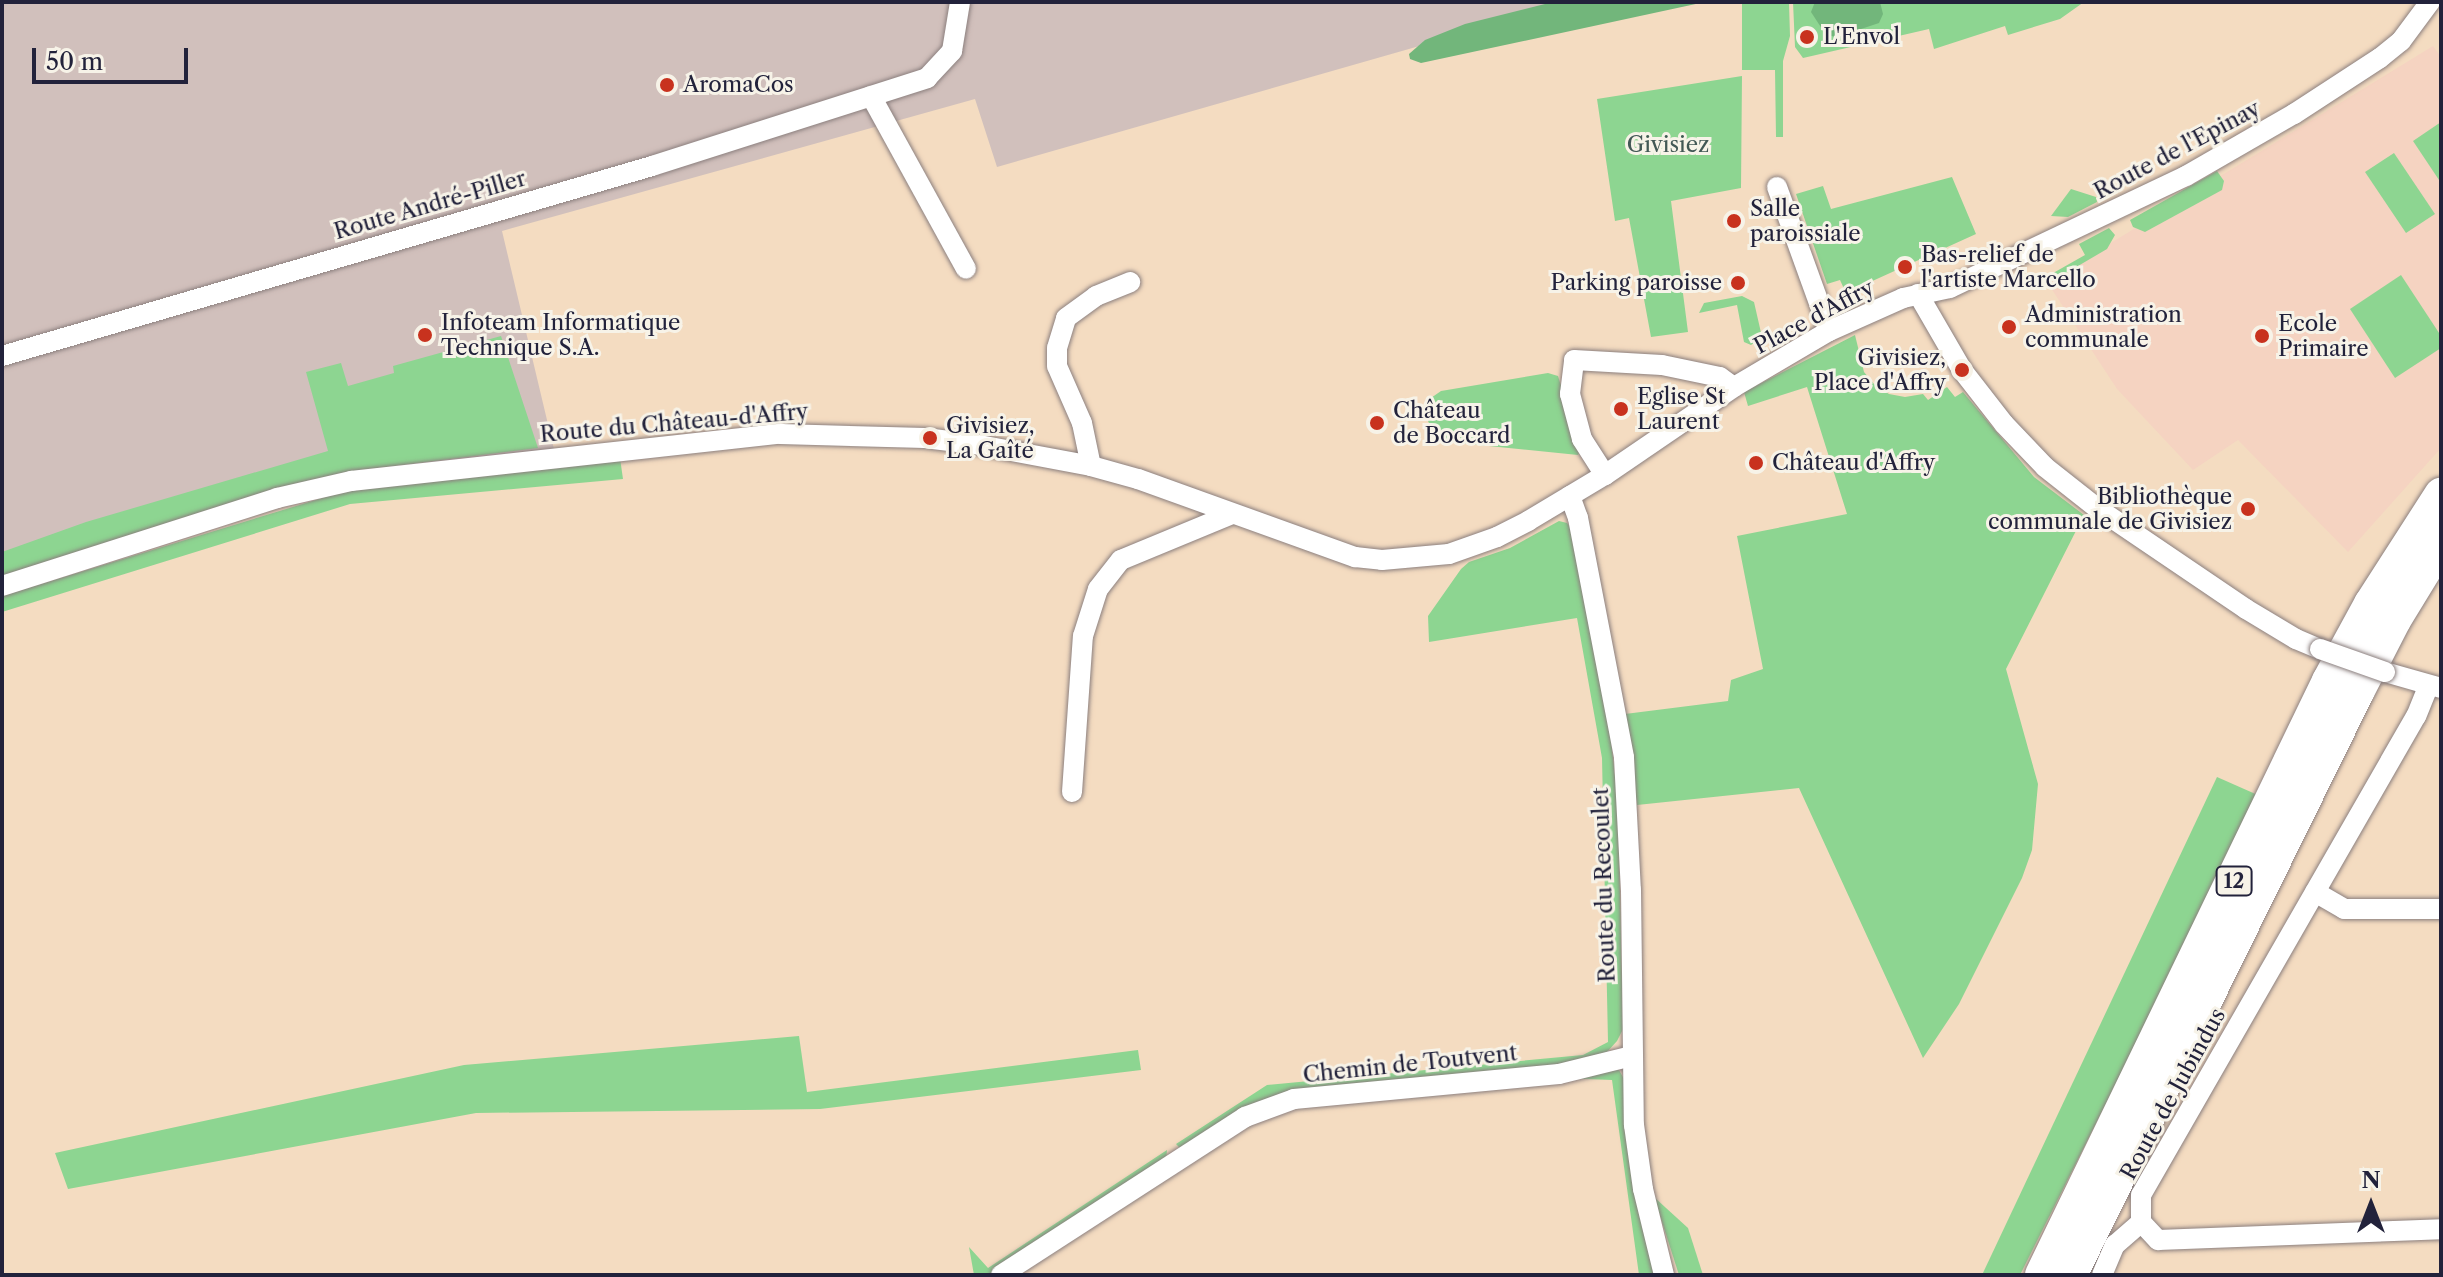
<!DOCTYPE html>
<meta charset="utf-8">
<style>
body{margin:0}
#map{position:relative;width:2443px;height:1277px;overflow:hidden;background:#f4dcc1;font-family:"Libre Caslon Text",serif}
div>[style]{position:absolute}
.built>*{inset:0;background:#f5d3c1}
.industrial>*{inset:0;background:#d1c0bc}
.green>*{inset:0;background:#8dd591}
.forest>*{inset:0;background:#72b67b}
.roads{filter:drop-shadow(0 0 2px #8b7f7e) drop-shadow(0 0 2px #8b7f7e)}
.minor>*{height:20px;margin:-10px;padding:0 10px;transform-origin:10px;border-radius:10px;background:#fff}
.trunk>*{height:34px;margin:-17px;padding:0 17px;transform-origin:17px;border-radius:17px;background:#fff}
.bridges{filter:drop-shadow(0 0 2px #8b7f7e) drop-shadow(0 0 2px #8b7f7e)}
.minor-bridge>*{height:20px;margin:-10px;padding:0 10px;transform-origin:10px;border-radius:10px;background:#fff}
.dots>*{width:22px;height:22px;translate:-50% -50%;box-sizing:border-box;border:4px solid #f7f3e8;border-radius:50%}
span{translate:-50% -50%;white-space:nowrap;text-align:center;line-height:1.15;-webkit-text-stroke:6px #f7f3e8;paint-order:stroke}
.shield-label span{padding:2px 6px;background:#f7f3e8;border:2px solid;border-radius:6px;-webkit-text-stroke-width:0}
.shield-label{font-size:20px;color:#22223b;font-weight:700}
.poi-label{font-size:22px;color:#22223b}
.left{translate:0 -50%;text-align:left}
.right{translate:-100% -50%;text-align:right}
.park-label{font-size:22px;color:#425855}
.street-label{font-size:22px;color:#22223b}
.frame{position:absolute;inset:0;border:4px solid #22223b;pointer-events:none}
.north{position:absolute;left:2331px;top:1165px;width:80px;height:80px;-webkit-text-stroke:6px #f7f3e8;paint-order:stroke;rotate:0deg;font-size:22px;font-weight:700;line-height:32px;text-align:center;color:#22223b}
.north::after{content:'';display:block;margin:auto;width:28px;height:36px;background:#22223b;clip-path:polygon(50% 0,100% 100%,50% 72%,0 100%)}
.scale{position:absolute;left:32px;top:48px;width:156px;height:36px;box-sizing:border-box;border:4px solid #22223b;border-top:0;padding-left:10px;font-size:24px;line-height:28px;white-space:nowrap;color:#22223b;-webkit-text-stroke:6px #f7f3e8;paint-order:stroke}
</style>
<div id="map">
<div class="built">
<div style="clip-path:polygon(2433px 46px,2441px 57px,2441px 448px,2348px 552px,2238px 440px,2193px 470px,2117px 389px,2047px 282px)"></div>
</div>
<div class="industrial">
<div style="clip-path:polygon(2px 2px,1573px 2px,997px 167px,975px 99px,502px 231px,557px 462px,347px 470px,2px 588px)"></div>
</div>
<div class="green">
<div style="clip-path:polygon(1742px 2px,1789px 2px,1790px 36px,1783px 61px,1783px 137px,1776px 137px,1775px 70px,1742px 70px)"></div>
<div style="clip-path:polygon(1793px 2px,2084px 2px,2060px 19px,2008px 35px,2005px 26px,1934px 49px,1929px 29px,1803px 58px,1795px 47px)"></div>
<div style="clip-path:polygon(1742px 76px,1741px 188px,1671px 201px,1688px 332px,1651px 337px,1629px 218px,1615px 221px,1597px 99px)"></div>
<div style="clip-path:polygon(2441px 122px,2441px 183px,2413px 141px)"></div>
<div style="clip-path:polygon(2394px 153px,2435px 214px,2406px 233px,2365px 172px)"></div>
<div style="clip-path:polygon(2217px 171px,2224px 181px,2222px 190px,2145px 232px,2133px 227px,2130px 220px)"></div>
<div style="clip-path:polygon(1952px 177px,1976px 234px,1846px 293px,1840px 280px,1827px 284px,1796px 194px,1823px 186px,1831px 209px)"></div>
<div style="clip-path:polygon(2071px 189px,2096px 197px,2097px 202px,2068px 217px,2051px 216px)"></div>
<div style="clip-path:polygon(2109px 228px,2115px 235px,2107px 249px,2049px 283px,2032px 285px,2085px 255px,2079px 244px)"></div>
<div style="clip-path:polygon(2401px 275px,2441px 336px,2441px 348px,2395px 378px,2350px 309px)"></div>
<div style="clip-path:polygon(1742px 296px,1754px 302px,1762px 337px,1751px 345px,1744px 342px,1737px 305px,1699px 313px,1704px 303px)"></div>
<div style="clip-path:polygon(1855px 335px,1864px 372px,1874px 384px,1889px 394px,1905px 397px,1923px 394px,1928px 400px,1947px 387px,1955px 397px,1963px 392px,2034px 477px,2084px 515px,2006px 669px,2038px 784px,2032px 850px,2022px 878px,1959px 1004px,1923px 1058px,1799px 788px,1637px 805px,1625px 714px,1728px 701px,1731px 680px,1763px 669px,1737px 536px,1847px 514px,1807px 387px,1748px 406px,1744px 392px)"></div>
<div style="clip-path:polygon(501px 336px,538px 448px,347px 472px,2px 578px,2px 552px,86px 522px,328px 451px,306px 372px,341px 363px,348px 386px,394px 373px,393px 366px)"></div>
<div style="clip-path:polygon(1548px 373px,1558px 376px,1581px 449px,1578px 455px,1449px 442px,1434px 434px,1423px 410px,1428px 400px,1441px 391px)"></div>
<div style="clip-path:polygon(620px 458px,623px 479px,350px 504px,2px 612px,2px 596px,345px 491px)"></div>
<div style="clip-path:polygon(1559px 521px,1567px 523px,1573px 531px,1610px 731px,1618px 803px,1623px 1029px,1617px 1041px,1607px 1052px,1582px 1064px,1294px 1094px,1182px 1150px,1176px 1144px,1267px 1085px,1583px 1055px,1608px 1042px,1602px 758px,1577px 618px,1429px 642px,1428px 616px,1461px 569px,1469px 562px,1510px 548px)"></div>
<div style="clip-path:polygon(2217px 777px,2260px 796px,2020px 1275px,1982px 1275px)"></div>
<div style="clip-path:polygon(799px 1036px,807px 1092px,1138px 1050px,1141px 1070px,820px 1109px,476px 1113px,68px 1189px,55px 1153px,464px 1065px)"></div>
<div style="clip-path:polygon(1609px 1069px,1619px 1070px,1624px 1079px,1656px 1275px,1639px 1275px,1612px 1080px,1558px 1078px)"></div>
<div style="clip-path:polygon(1167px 1150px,1166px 1161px,994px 1275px,974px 1275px,969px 1247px,988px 1268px)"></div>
<div style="clip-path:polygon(1654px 1197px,1688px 1228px,1703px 1275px,1679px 1275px)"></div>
</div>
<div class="forest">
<div style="clip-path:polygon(1553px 2px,1705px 2px,1421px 63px,1410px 59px,1409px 54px,1425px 40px,1465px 24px)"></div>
<div style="clip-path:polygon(1815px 2px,1880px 2px,1883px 14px,1879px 23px,1837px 37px,1826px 35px,1811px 12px)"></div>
</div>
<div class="roads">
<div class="minor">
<div style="left:871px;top:96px;width:197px;rotate:61.2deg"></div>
<div style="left:1777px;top:187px;width:153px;rotate:70.1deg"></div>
<div style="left:1918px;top:294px;width:88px;rotate:59.9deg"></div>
<div style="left:1962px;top:370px;width:68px;rotate:52.1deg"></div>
<div style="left:2004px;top:424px;width:59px;rotate:46.4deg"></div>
<div style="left:2045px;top:467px;width:66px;rotate:38.3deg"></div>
<div style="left:2097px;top:508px;width:180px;rotate:34.1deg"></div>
<div style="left:2246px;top:609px;width:58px;rotate:31deg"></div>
<div style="left:2296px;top:639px;width:26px;rotate:23deg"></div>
<div style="left:2px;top:356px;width:677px;rotate:-16.29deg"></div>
<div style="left:652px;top:166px;width:289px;rotate:-17.7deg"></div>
<div style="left:927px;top:78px;width:37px;rotate:-47deg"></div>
<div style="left:952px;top:51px;width:50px;rotate:-80.7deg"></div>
<div style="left:1091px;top:466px;width:44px;rotate:-101.8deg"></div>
<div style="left:1082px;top:423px;width:62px;rotate:-113.7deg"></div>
<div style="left:1057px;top:366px;width:18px;rotate:-90deg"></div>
<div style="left:1057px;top:348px;width:31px;rotate:-73deg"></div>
<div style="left:1066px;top:318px;width:37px;rotate:-36deg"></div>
<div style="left:1096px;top:296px;width:37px;rotate:-22deg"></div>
<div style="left:1605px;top:475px;width:43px;rotate:-122.6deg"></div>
<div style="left:1582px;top:439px;width:47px;rotate:-104.9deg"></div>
<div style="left:1570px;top:394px;width:34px;rotate:-83deg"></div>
<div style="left:1574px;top:360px;width:88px;rotate:3.3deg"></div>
<div style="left:1662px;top:365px;width:59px;rotate:11.7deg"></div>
<div style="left:1720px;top:377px;width:17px;rotate:36deg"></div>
<div style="left:1570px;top:496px;width:23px;rotate:70deg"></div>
<div style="left:1578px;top:518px;width:244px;rotate:79.1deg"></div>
<div style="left:1624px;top:758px;width:132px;rotate:87deg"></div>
<div style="left:1631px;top:890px;width:235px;rotate:89.3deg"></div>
<div style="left:1634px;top:1125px;width:65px;rotate:82deg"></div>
<div style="left:1643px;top:1189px;width:89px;rotate:76.3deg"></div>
<div style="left:2px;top:586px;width:289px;rotate:-17.7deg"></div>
<div style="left:277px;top:498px;width:76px;rotate:-12.9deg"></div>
<div style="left:351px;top:481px;width:432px;rotate:-6.3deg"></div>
<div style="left:780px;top:434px;width:145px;rotate:1.6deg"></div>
<div style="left:925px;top:438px;width:49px;rotate:7deg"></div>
<div style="left:974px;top:444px;width:119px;rotate:10.6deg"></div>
<div style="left:1091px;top:466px;width:49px;rotate:15.5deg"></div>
<div style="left:1138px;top:479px;width:231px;rotate:19.8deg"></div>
<div style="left:1355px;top:557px;width:27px;rotate:6deg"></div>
<div style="left:1382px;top:560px;width:67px;rotate:-5.1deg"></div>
<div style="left:1449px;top:554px;width:51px;rotate:-19.5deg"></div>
<div style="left:1497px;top:537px;width:35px;rotate:-27deg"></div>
<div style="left:1528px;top:521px;width:90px;rotate:-30.9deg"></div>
<div style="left:1605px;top:475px;width:156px;rotate:-34.3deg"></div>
<div style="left:1734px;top:387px;width:110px;rotate:-30.5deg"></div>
<div style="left:1829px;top:331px;width:81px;rotate:-24deg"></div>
<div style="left:1903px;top:298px;width:48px;rotate:-12deg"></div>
<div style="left:1950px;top:288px;width:261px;rotate:-25.4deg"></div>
<div style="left:2186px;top:176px;width:125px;rotate:-29.9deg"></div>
<div style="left:2294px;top:114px;width:103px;rotate:-33.1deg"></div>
<div style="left:2380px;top:58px;width:27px;rotate:-39deg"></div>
<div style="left:2401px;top:41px;width:49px;rotate:-53.4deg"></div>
<div style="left:2385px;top:672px;width:58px;rotate:15.9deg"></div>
<div style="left:2428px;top:687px;width:31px;rotate:112deg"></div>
<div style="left:2416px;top:716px;width:552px;rotate:119.86deg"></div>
<div style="left:2141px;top:1195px;width:27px;rotate:90deg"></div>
<div style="left:2141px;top:1222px;width:25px;rotate:47deg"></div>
<div style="left:2158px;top:1240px;width:283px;rotate:-2.2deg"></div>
<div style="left:1072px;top:792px;width:156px;rotate:-86deg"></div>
<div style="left:1083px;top:636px;width:49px;rotate:-72.3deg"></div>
<div style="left:1098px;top:589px;width:37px;rotate:-52deg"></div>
<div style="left:1121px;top:560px;width:120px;rotate:-22.5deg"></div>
<div style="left:2315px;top:892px;width:34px;rotate:30deg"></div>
<div style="left:2344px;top:909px;width:97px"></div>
<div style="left:1001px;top:1275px;width:291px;rotate:-32.9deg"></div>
<div style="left:1245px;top:1117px;width:52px;rotate:-20.2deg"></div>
<div style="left:1294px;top:1099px;width:266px;rotate:-5.4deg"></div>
<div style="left:1559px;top:1074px;width:75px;rotate:-13.9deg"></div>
<div style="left:2102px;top:1275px;width:33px;rotate:-67deg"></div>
<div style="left:2115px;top:1245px;width:35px;rotate:-41deg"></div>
</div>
<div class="trunk">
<div style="left:2042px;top:1275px;width:660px;rotate:-64.21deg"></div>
<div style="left:2329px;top:681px;width:88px;rotate:-61.4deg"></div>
<div style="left:2371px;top:604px;width:130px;rotate:-57.3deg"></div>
<div style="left:2070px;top:1275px;width:650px;rotate:-63.79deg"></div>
<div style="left:2357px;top:692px;width:81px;rotate:-62.8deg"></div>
<div style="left:2394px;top:620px;width:90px;rotate:-58.6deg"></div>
</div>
</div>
<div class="bridges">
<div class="minor-bridge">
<div style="left:2320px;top:649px;width:69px;rotate:19.5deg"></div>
</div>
</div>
<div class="dots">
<div style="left:1807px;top:37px;background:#c8321e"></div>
<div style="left:667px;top:85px;background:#c8321e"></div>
<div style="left:1734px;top:221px;background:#c8321e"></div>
<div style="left:1905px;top:267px;background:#c8321e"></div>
<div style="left:1738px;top:283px;background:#c8321e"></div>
<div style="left:2009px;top:327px;background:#c8321e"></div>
<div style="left:425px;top:335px;background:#c8321e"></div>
<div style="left:2262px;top:336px;background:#c8321e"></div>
<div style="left:1962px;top:370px;background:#c8321e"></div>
<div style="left:1621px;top:409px;background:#c8321e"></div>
<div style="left:1377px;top:423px;background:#c8321e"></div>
<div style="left:930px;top:438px;background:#c8321e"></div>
<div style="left:1756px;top:463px;background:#c8321e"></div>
<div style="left:2248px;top:509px;background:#c8321e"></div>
</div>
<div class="shield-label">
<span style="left:2234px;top:881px">12</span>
</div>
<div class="poi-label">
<span class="left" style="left:1823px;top:37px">L'Envol</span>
<span class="left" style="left:683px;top:85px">AromaCos</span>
<span class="left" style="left:1750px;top:221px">Salle<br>paroissiale</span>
<span class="left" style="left:1921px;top:267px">Bas-relief de<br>l'artiste Marcello</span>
<span class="right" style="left:1722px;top:283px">Parking paroisse</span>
<span class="left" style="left:2025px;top:327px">Administration<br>communale</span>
<span class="left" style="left:441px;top:335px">Infoteam Informatique<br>Technique S.A.</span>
<span class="left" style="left:2278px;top:336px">Ecole<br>Primaire</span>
<span class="right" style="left:1946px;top:370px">Givisiez,<br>Place d'Affry</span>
<span class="left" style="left:1637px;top:409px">Eglise St<br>Laurent</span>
<span class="left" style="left:1393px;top:423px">Château<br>de Boccard</span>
<span class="left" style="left:946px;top:438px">Givisiez,<br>La Gaîté</span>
<span class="left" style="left:1772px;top:463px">Château d'Affry</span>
<span class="right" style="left:2232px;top:509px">Bibliothèque<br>communale de Givisiez</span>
</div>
<div class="park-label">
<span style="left:1668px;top:145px">Givisiez</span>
</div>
<div class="street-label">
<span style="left:2177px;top:150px;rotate:-28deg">Route de l'Epinay</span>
<span style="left:430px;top:205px;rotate:-16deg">Route André-Piller</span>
<span style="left:1814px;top:317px;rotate:-28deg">Place d'Affry</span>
<span style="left:674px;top:423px;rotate:-5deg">Route du Château-d'Affry</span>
<span style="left:1604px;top:885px;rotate:-92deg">Route du Recoulet</span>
<span style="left:1410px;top:1064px;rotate:-6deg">Chemin de Toutvent</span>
<span style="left:2173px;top:1094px;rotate:-61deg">Route de Jubindus</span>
</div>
<div class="frame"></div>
<div class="north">N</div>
<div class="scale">50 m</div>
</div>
